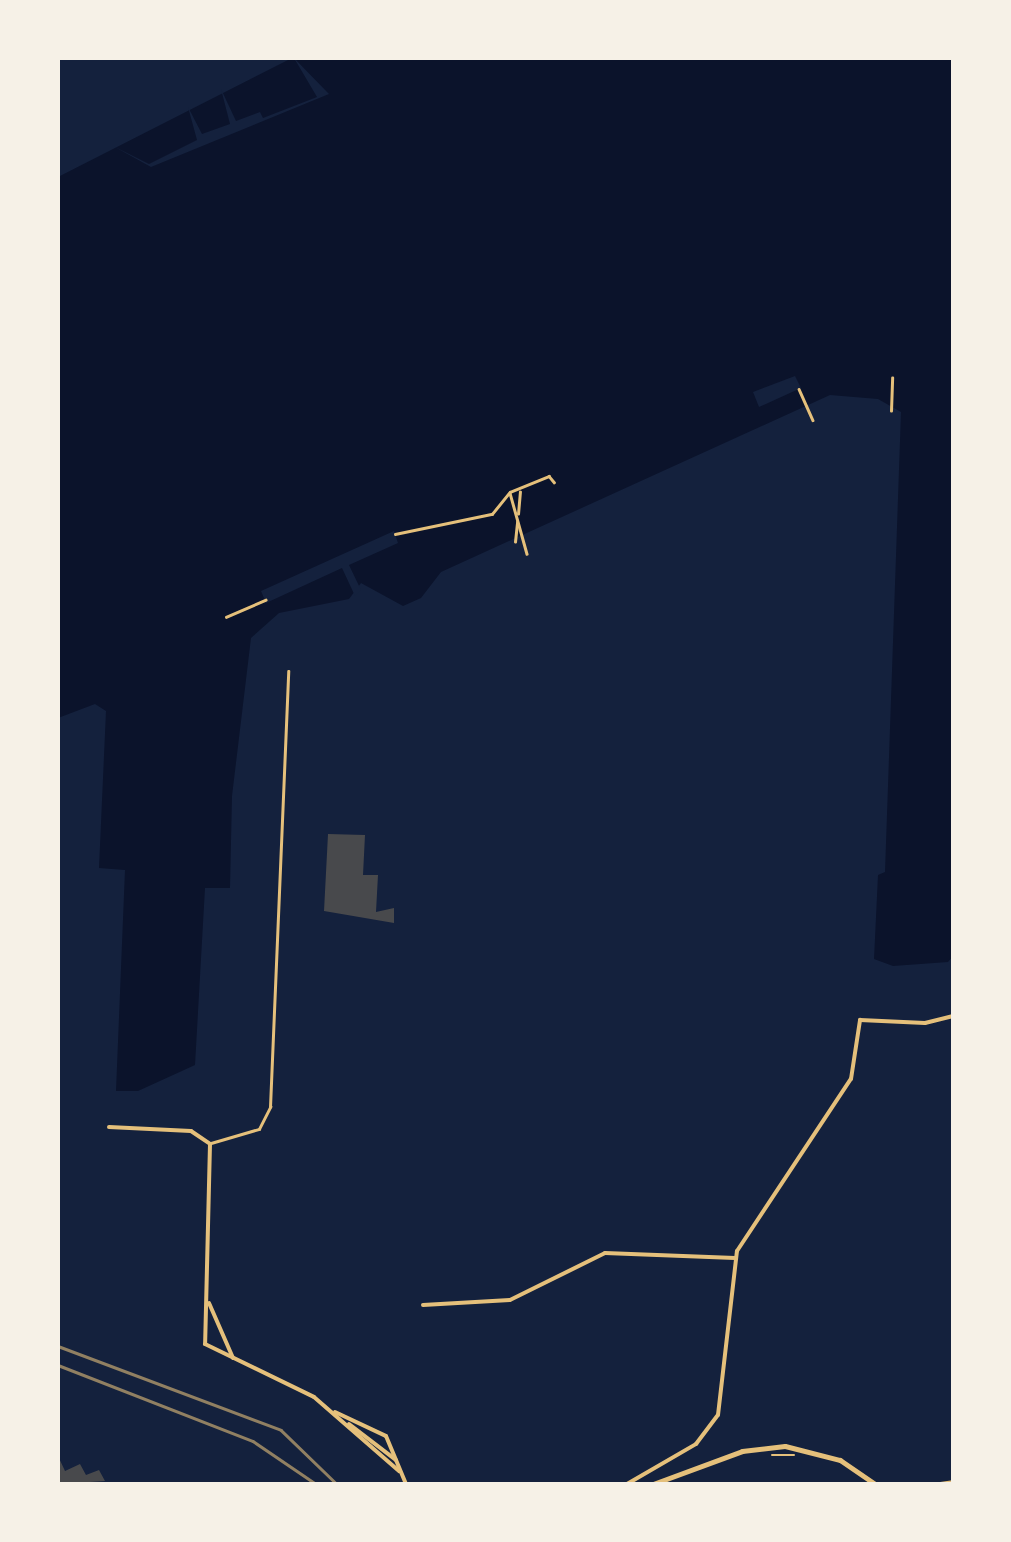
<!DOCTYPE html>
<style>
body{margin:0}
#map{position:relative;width:1011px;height:1542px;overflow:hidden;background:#14213d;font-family:Roboto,sans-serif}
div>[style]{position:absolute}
.water>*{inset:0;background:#0b132b}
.pier>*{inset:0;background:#14213d}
.building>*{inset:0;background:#48494c}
.path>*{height:2.5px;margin:-1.25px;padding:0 1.25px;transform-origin:1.25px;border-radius:1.25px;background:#e5c07b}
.service>*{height:2.5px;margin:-1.25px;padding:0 1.25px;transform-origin:1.25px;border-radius:1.25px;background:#e5c07b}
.minor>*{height:4px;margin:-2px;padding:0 2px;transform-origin:2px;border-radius:2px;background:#e5c07b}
.tertiary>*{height:5px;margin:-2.5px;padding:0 2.5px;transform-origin:2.5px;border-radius:2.5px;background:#e5c07b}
.secondary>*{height:5px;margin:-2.5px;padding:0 2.5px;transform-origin:2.5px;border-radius:2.5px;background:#e5c07b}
.rail>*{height:2.5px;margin:-1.25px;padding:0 1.25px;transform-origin:1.25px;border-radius:1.25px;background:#918062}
span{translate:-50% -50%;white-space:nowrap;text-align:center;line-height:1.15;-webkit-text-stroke:10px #f6f1e7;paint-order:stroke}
.frame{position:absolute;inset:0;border:60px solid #f6f1e7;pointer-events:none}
</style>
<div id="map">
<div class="water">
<div style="clip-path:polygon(292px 58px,953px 58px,954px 955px,948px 962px,893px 966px,874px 959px,878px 875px,885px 872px,901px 412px,878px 399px,830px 395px,441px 572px,421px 598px,403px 606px,361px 583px,349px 599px,279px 613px,251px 638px,232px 796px,230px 888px,205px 888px,195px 1065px,138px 1091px,116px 1091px,125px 870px,99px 868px,106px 711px,95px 704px,58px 718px,58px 177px)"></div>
</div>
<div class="pier">
<div style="clip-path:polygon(294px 58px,329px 94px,151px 167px,113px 146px,149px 164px,197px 140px,188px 107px,202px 134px,230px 124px,221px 89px,236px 121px,260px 112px,263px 118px,317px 97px)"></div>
<div style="clip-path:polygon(795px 376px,801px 388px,759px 407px,753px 392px)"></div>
<div style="clip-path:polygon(394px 531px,398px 543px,349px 565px,361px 590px,355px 596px,342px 568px,266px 603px,261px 591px)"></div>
</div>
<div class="building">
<div style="clip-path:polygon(328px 834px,365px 835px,363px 875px,378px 875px,376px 912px,394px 908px,394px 923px,324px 911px)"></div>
<div style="clip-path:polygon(58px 1456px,65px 1471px,80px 1464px,86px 1475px,99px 1470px,105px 1481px,60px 1484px)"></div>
</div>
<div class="path">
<div style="left:799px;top:389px;width:34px;rotate:66deg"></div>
<div style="left:891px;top:411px;width:33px;rotate:-88deg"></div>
<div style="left:510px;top:493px;width:63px;rotate:74.4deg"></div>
<div style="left:518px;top:514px;width:22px;rotate:-85deg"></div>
<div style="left:395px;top:534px;width:99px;rotate:-11.7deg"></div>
<div style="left:492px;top:514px;width:28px;rotate:-51deg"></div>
<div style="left:510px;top:492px;width:42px;rotate:-22.3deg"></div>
<div style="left:549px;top:476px;width:8px;rotate:50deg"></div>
<div style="left:515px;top:542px;width:20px;rotate:-84deg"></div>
<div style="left:226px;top:617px;width:43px;rotate:-23.6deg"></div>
<div style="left:772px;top:1455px;width:22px"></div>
</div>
<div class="service">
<div style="left:211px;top:1143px;width:50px;rotate:-16.3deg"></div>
<div style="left:259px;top:1129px;width:25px;rotate:-63deg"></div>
<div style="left:270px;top:1107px;width:436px;rotate:-87.6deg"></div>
</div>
<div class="minor">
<div style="left:109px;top:1127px;width:82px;rotate:2.8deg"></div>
<div style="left:191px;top:1131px;width:23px;rotate:34deg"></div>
<div style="left:210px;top:1144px;width:200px;rotate:91.4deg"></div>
<div style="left:205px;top:1344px;width:121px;rotate:25.9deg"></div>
<div style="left:314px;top:1397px;width:113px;rotate:41deg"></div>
<div style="left:209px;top:1303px;width:60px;rotate:66.4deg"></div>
<div style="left:423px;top:1305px;width:87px;rotate:-3.3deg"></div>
<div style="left:510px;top:1300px;width:106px;rotate:-26.3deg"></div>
<div style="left:605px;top:1253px;width:130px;rotate:2.2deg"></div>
<div style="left:335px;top:1412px;width:56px;rotate:25.2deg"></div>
<div style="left:386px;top:1436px;width:52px;rotate:67.4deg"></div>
<div style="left:349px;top:1424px;width:59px;rotate:37.5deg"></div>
<div style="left:627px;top:1484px;width:80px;rotate:-30.1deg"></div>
<div style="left:696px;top:1444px;width:36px;rotate:-53deg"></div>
<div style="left:718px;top:1415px;width:165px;rotate:-83.4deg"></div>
<div style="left:737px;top:1251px;width:206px;rotate:-56.5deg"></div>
<div style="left:851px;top:1079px;width:60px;rotate:-81.3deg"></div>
<div style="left:860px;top:1020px;width:65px;rotate:2.6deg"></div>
<div style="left:925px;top:1023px;width:30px;rotate:-14deg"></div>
</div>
<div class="tertiary">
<div style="left:940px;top:1484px;width:14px;rotate:-8deg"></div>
</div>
<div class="secondary">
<div style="left:653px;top:1484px;width:95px;rotate:-20.3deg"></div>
<div style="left:742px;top:1451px;width:43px;rotate:-6.6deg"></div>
<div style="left:785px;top:1446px;width:57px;rotate:14.3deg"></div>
<div style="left:840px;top:1460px;width:42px;rotate:34.4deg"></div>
</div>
<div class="rail">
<div style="left:58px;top:1346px;width:238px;rotate:20.6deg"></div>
<div style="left:281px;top:1430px;width:78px;rotate:44deg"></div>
<div style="left:58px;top:1365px;width:209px;rotate:21.3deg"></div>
<div style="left:253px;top:1441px;width:76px;rotate:34.3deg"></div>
</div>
<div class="frame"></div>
</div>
